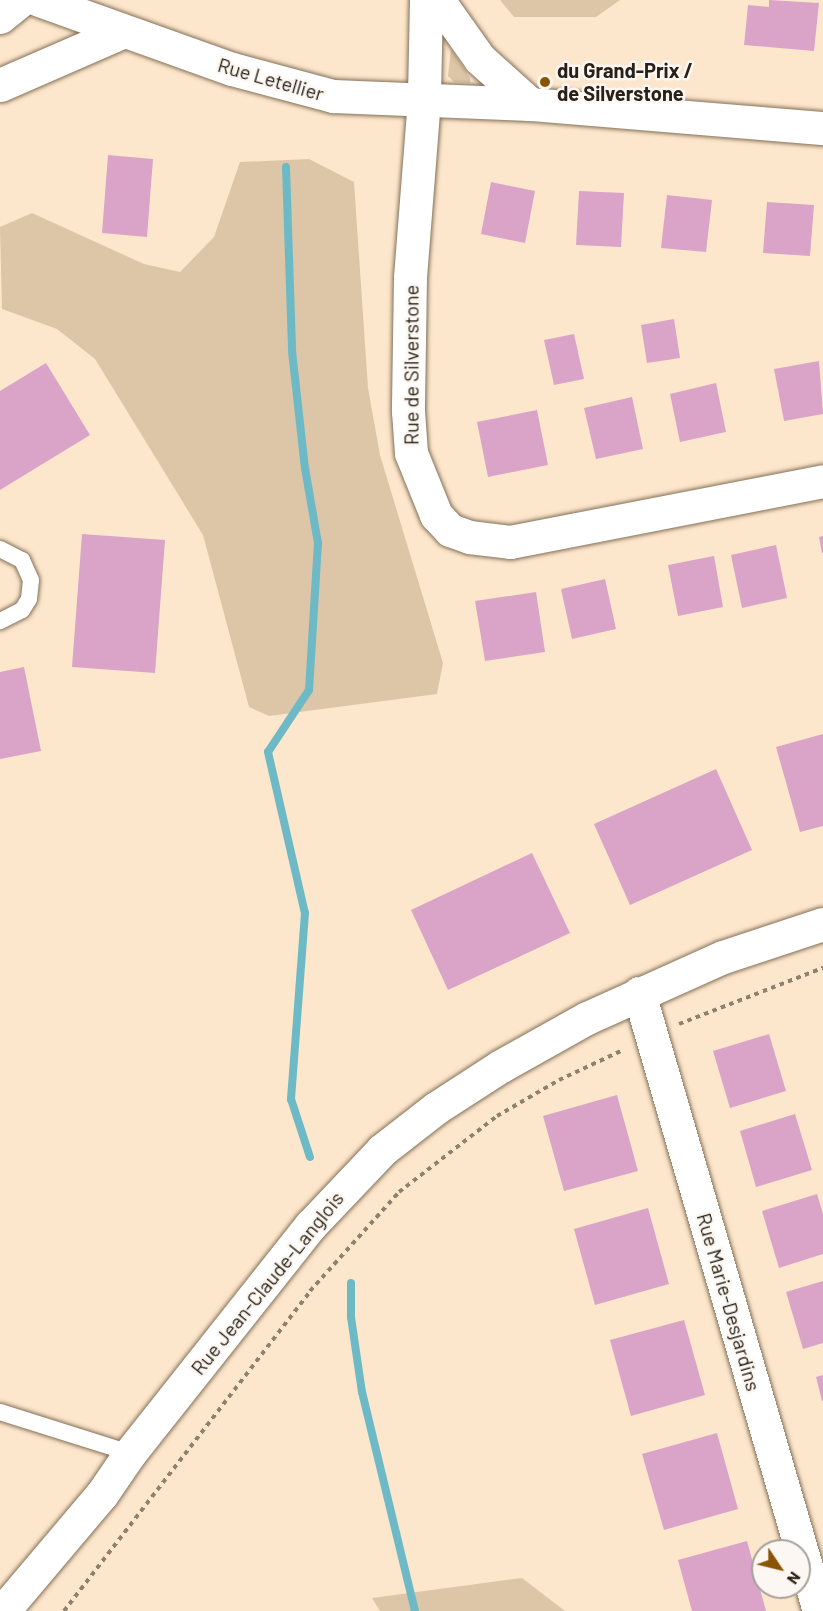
<!DOCTYPE html>
<style>
body{margin:0}
#map{position:relative;width:823px;height:1611px;overflow:hidden;background:#fde7cc;font-family:Barlow,sans-serif}
div>[style]{position:absolute}
.green>*{inset:0;background:#ddc5a7}
.stream>*{height:8px;margin:-4px;padding:0 4px;transform-origin:4px;border-radius:4px;background:#6dbac6}
.building>*{inset:0;background:#d9a4c7}
.path>*{height:4px;margin-top:-2px;transform-origin:0;background:repeating-linear-gradient(90deg,#90816f 0 4.5px,transparent 0 9px)}
.roads{filter:drop-shadow(0 0 2px #837058) drop-shadow(0 0 2px #837058)}
.service>*{height:16px;margin:-8px;padding:0 8px;transform-origin:8px;border-radius:8px;background:#fff}
.minor>*{height:33px;margin:-16.5px;padding:0 16.5px;transform-origin:16.5px;border-radius:16.5px;background:#fff}
.dots>*{width:16px;height:16px;translate:-50% -50%;box-sizing:border-box;border:3px solid #fcf7f2;border-radius:50%}
span{translate:-50% -50%;white-space:nowrap;text-align:center;line-height:1.15;-webkit-text-stroke:5px #fcf7f2;paint-order:stroke}
.poi-label{font-size:20px;color:#292117;font-weight:700}
.left{translate:0 -50%;text-align:left}
.street-label{font-size:20px;color:#292117}
.north{position:absolute;left:751px;top:1539px;width:60px;height:60px;box-sizing:border-box;background:#fcf7f2;border:2px solid #a8a19a;border-radius:50%;rotate:125deg;font-size:16px;font-weight:700;line-height:24px;text-align:center;color:#292117}
.north::after{content:'';display:block;margin:auto;width:21px;height:27px;background:#8a5503;clip-path:polygon(50% 0,100% 100%,50% 72%,0 100%)}
</style>
<div id="map">
<div class="green">
<div style="clip-path:polygon(500px 0,620px 0,596px 17px,514px 17px)"></div>
<div style="clip-path:polygon(451px 49px,470px 78px,470px 83px,454px 82px,448px 76px)"></div>
<div style="clip-path:polygon(309px 159px,354px 182px,368px 388px,380px 455px,443px 663px,437px 694px,269px 716px,249px 707px,203px 535px,95px 359px,57px 329px,2px 309px,0 227px,32px 213px,144px 264px,180px 272px,214px 237px,240px 162px)"></div>
<div style="clip-path:polygon(522px 1578px,565px 1611px,380px 1611px,372px 1598px)"></div>
</div>
<div class="stream">
<div style="left:286px;top:167px;width:184px;rotate:88.1deg"></div>
<div style="left:292px;top:351px;width:118px;rotate:83.7deg"></div>
<div style="left:305px;top:468px;width:76px;rotate:80.2deg"></div>
<div style="left:318px;top:543px;width:147px;rotate:93.5deg"></div>
<div style="left:309px;top:690px;width:74px;rotate:123.5deg"></div>
<div style="left:268px;top:752px;width:165px;rotate:77.1deg"></div>
<div style="left:305px;top:913px;width:187px;rotate:94.3deg"></div>
<div style="left:291px;top:1099px;width:61px;rotate:71.9deg"></div>
<div style="left:351px;top:1283px;width:34px;rotate:90deg"></div>
<div style="left:351px;top:1317px;width:76px;rotate:81.7deg"></div>
<div style="left:362px;top:1392px;width:225px;rotate:76.4deg"></div>
</div>
<div class="building">
<div style="clip-path:polygon(769px 0,819px 3px,814px 51px,744px 45px,748px 5px,769px 7px)"></div>
<div style="clip-path:polygon(108px 155px,153px 159px,147px 237px,102px 233px)"></div>
<div style="clip-path:polygon(491px 182px,535px 191px,525px 243px,481px 234px)"></div>
<div style="clip-path:polygon(579px 191px,624px 193px,621px 247px,576px 245px)"></div>
<div style="clip-path:polygon(667px 195px,712px 200px,706px 252px,661px 248px)"></div>
<div style="clip-path:polygon(767px 202px,814px 205px,810px 256px,763px 253px)"></div>
<div style="clip-path:polygon(674px 319px,680px 358px,647px 363px,641px 325px)"></div>
<div style="clip-path:polygon(574px 334px,584px 379px,554px 385px,544px 340px)"></div>
<div style="clip-path:polygon(819px 361px,823px 414px,784px 421px,774px 369px)"></div>
<div style="clip-path:polygon(46px 363px,90px 435px,0 490px,0 391px)"></div>
<div style="clip-path:polygon(716px 383px,726px 432px,680px 442px,670px 394px)"></div>
<div style="clip-path:polygon(632px 397px,643px 449px,596px 459px,584px 408px)"></div>
<div style="clip-path:polygon(537px 410px,548px 465px,488px 477px,477px 422px)"></div>
<div style="clip-path:polygon(82px 534px,165px 540px,155px 673px,72px 667px)"></div>
<div style="clip-path:polygon(823px 536px,823px 553px,822px 553px,819px 537px)"></div>
<div style="clip-path:polygon(776px 545px,787px 598px,742px 608px,731px 555px)"></div>
<div style="clip-path:polygon(714px 556px,723px 607px,678px 616px,668px 565px)"></div>
<div style="clip-path:polygon(605px 579px,616px 629px,572px 639px,561px 589px)"></div>
<div style="clip-path:polygon(536px 592px,545px 652px,485px 661px,475px 601px)"></div>
<div style="clip-path:polygon(24px 667px,41px 751px,0 759px,0 672px)"></div>
<div style="clip-path:polygon(823px 734px,823px 826px,800px 832px,776px 747px)"></div>
<div style="clip-path:polygon(716px 769px,752px 850px,630px 905px,594px 824px)"></div>
<div style="clip-path:polygon(532px 853px,570px 933px,448px 990px,411px 910px)"></div>
<div style="clip-path:polygon(769px 1034px,786px 1091px,730px 1108px,713px 1051px)"></div>
<div style="clip-path:polygon(617px 1095px,638px 1171px,564px 1191px,543px 1116px)"></div>
<div style="clip-path:polygon(795px 1114px,812px 1170px,756px 1187px,740px 1131px)"></div>
<div style="clip-path:polygon(817px 1194px,823px 1214px,823px 1254px,779px 1268px,762px 1211px)"></div>
<div style="clip-path:polygon(648px 1208px,669px 1284px,595px 1305px,574px 1229px)"></div>
<div style="clip-path:polygon(823px 1281px,823px 1343px,803px 1349px,786px 1292px)"></div>
<div style="clip-path:polygon(684px 1320px,705px 1395px,631px 1416px,610px 1340px)"></div>
<div style="clip-path:polygon(823px 1375px,823px 1401px,822px 1401px,816px 1377px)"></div>
<div style="clip-path:polygon(717px 1433px,738px 1509px,664px 1530px,642px 1454px)"></div>
<div style="clip-path:polygon(747px 1541px,766px 1611px,692px 1611px,678px 1560px)"></div>
</div>
<div class="path">
<div style="left:679px;top:1024px;width:155px;rotate:-21.3deg"></div>
<div style="left:64px;top:1611px;width:404px;rotate:-52.4deg"></div>
<div style="left:310px;top:1291px;width:133px;rotate:-48deg"></div>
<div style="left:399px;top:1192px;width:124px;rotate:-37.8deg"></div>
<div style="left:497px;top:1116px;width:72px;rotate:-30.1deg"></div>
<div style="left:559px;top:1080px;width:71px;rotate:-25.1deg"></div>
</div>
<div class="roads">
<div class="service">
<div style="left:0;top:549px;width:25px;rotate:27deg"></div>
<div style="left:22px;top:560px;width:22px;rotate:66deg"></div>
<div style="left:31px;top:580px;width:19px;rotate:96deg"></div>
<div style="left:29px;top:599px;width:13px;rotate:122deg"></div>
<div style="left:22px;top:610px;width:25px;rotate:153deg"></div>
<div style="left:0;top:1412px;width:136px;rotate:17.5deg"></div>
</div>
<div class="minor">
<div style="left:39px;top:0;width:205px;rotate:19.7deg"></div>
<div style="left:232px;top:69px;width:105px;rotate:15deg"></div>
<div style="left:333px;top:96px;width:197px;rotate:2.3deg"></div>
<div style="left:530px;top:104px;width:294px;rotate:4.7deg"></div>
<div style="left:426px;top:0;width:99px;rotate:91.2deg"></div>
<div style="left:424px;top:99px;width:179px;rotate:94.5deg"></div>
<div style="left:410px;top:277px;width:134px;rotate:90.9deg"></div>
<div style="left:408px;top:411px;width:42px;rotate:85.9deg"></div>
<div style="left:411px;top:453px;width:67px;rotate:68deg"></div>
<div style="left:436px;top:515px;width:21px;rotate:47deg"></div>
<div style="left:450px;top:530px;width:20px;rotate:20deg"></div>
<div style="left:469px;top:537px;width:41px;rotate:7deg"></div>
<div style="left:510px;top:542px;width:319px;rotate:-11deg"></div>
<div style="left:438px;top:0;width:72px;rotate:54.6deg"></div>
<div style="left:480px;top:59px;width:67px;rotate:42deg"></div>
<div style="left:0;top:17px;width:27px;rotate:-39deg"></div>
<div style="left:0;top:85px;width:135px;rotate:-23.5deg"></div>
<div style="left:639px;top:993px;width:644px;rotate:73.76deg"></div>
<div style="left:3px;top:1611px;width:153px;rotate:-49.8deg"></div>
<div style="left:102px;top:1494px;width:50px;rotate:-55.7deg"></div>
<div style="left:130px;top:1453px;width:290px;rotate:-51.6deg"></div>
<div style="left:310px;top:1226px;width:105px;rotate:-46.5deg"></div>
<div style="left:382px;top:1150px;width:68px;rotate:-37.9deg"></div>
<div style="left:436px;top:1108px;width:77px;rotate:-32.9deg"></div>
<div style="left:501px;top:1066px;width:98px;rotate:-29.2deg"></div>
<div style="left:587px;top:1018px;width:149px;rotate:-24.2deg"></div>
<div style="left:723px;top:957px;width:105px;rotate:-18.3deg"></div>
</div>
</div>
<div class="dots">
<div style="left:545px;top:82px;background:#8a5503"></div>
</div>
<div class="poi-label">
<span class="left" style="left:557px;top:82px">du Grand-Prix /<br>de Silverstone</span>
</div>
<div class="street-label">
<span style="left:271px;top:79px;rotate:16deg">Rue Letellier</span>
<span style="left:411px;top:365px;rotate:-90deg">Rue de Silverstone</span>
<span style="left:267px;top:1283px;rotate:-51deg">Rue Jean-Claude-Langlois</span>
<span style="left:729px;top:1302px;rotate:74deg">Rue Marie-Desjardins</span>
</div>
<div class="north">N</div>
</div>
